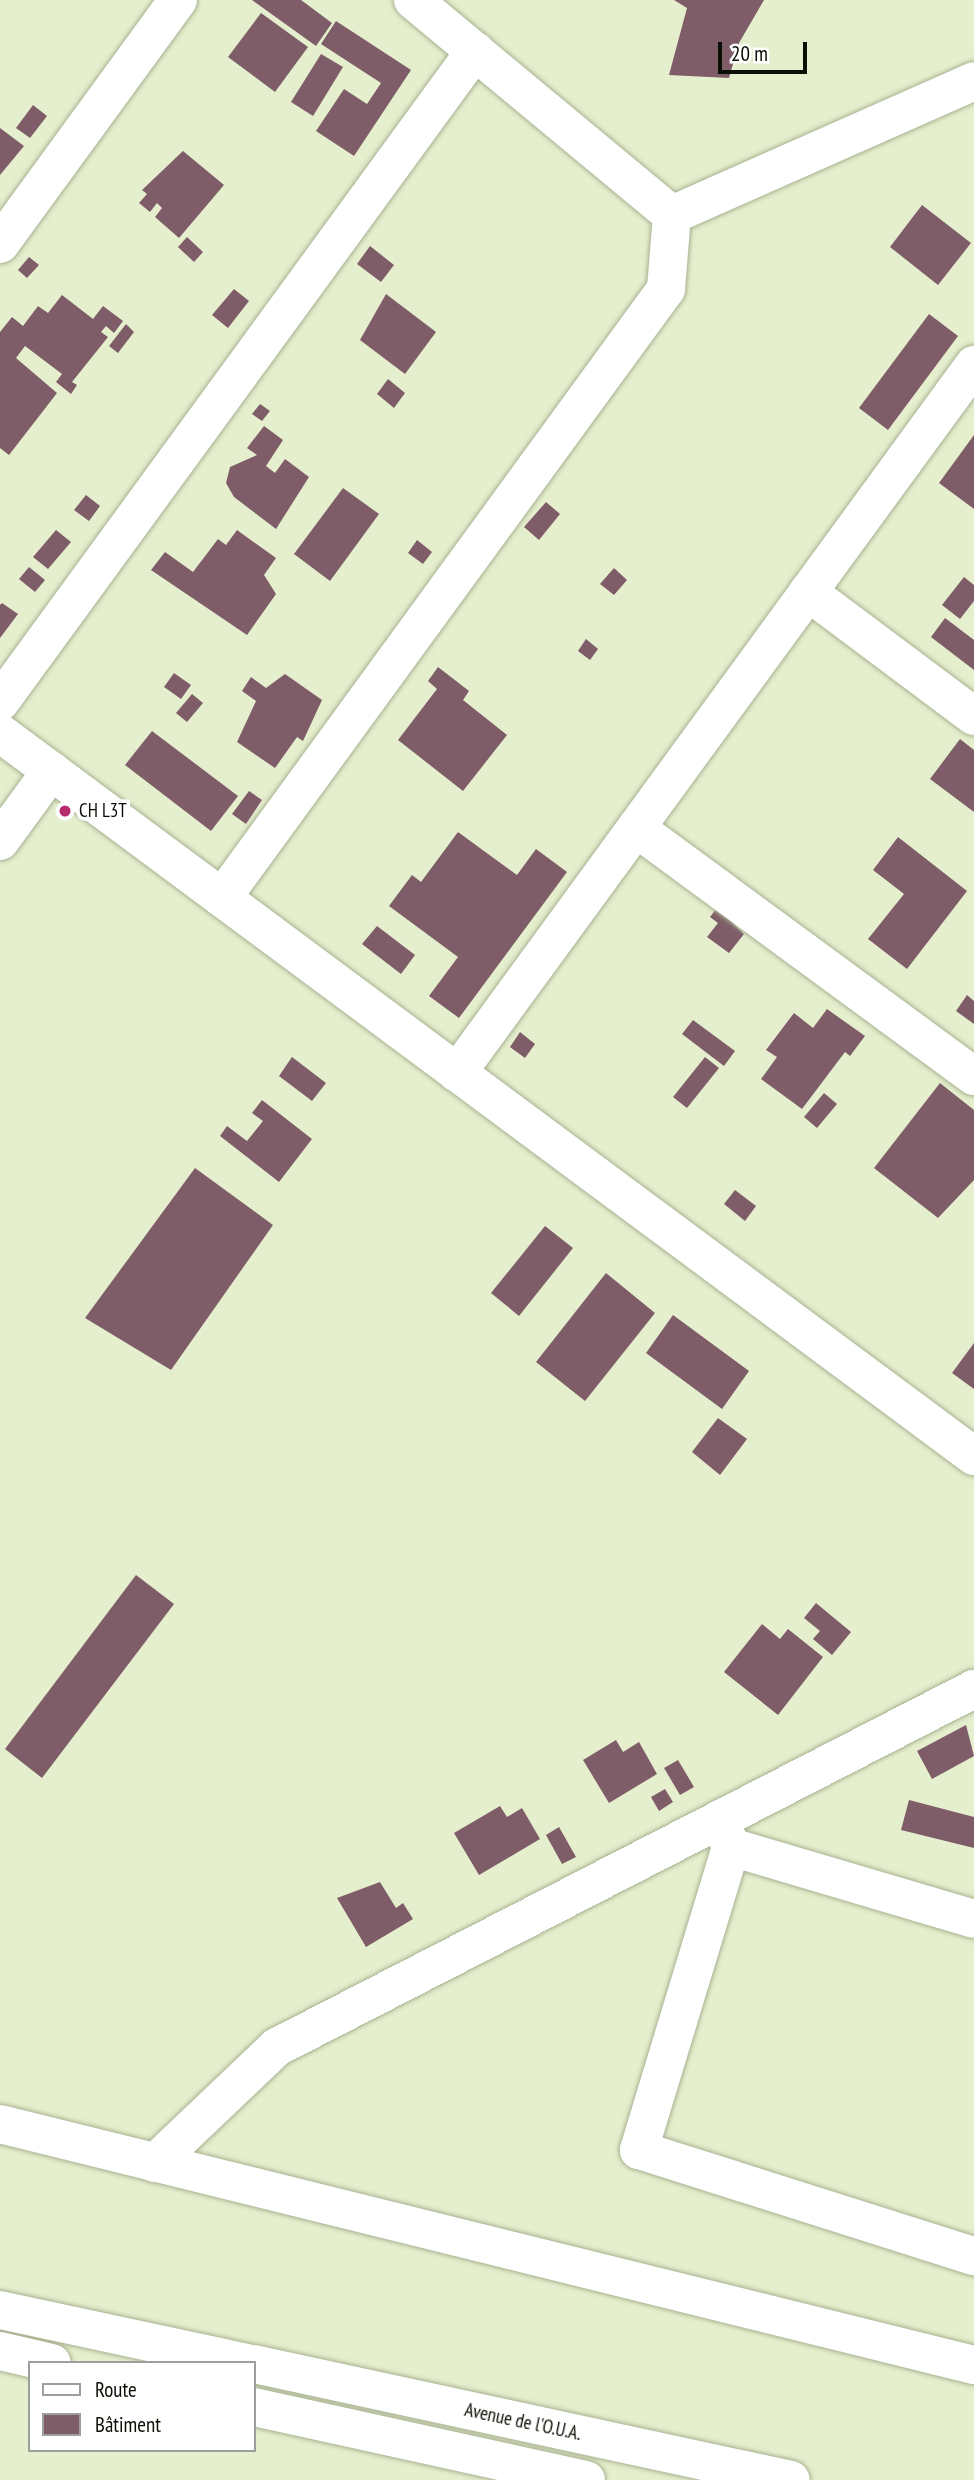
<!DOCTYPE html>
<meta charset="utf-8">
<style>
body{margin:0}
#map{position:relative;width:974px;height:2480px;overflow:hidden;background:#e5efcd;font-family:"PT Sans Narrow",sans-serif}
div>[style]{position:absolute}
.building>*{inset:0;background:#7e5d68}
.roads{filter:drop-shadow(0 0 2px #a8b292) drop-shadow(0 0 2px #a8b292)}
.minor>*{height:38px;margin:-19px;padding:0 19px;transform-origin:19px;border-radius:19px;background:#fff}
.highway>*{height:38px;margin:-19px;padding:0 19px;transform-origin:19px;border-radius:19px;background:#fff}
.dots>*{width:19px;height:19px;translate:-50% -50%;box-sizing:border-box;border:4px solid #fff;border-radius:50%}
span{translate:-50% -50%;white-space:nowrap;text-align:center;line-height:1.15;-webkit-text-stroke:7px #fff;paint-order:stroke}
.poi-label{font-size:19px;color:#0b0e04}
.left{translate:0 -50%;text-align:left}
.street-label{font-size:19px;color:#0b0e04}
.legend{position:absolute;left:28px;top:2361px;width:228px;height:91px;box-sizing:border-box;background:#fff;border:2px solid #9d9f9b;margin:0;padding:9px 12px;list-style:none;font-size:21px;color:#0b0e04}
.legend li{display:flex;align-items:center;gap:14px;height:35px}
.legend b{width:35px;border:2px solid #9d9f9b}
.scale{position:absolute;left:718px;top:42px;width:89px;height:32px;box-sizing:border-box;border:4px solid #0b0e04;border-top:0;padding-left:9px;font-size:21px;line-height:24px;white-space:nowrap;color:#0b0e04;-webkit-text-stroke:5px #fff;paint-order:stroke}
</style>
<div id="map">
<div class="building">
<div style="clip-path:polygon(252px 0,301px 0,332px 23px,316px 46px)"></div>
<div style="clip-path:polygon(674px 0,764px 0,739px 43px,729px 78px,669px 75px,687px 8px)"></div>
<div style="clip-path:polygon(261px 13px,308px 47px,275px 92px,228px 57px)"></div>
<div style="clip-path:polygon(336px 21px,411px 70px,354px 156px,316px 131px,344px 89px,367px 104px,381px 83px,321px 44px)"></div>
<div style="clip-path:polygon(321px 54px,343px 67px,313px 116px,291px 102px)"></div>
<div style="clip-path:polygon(33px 105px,47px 116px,30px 138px,16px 128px)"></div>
<div style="clip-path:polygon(0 128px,24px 146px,0 175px)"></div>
<div style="clip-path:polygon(183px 151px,224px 185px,179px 238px,155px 217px,162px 208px,157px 203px,150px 212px,139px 203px,147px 194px,142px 190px)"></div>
<div style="clip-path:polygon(922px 205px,971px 243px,938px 285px,890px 247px)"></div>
<div style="clip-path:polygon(187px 237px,203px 252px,194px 262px,178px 247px)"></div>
<div style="clip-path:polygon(370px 246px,394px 265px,381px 282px,357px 264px)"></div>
<div style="clip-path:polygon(29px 257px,39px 265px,27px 278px,18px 270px)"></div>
<div style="clip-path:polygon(234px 289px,249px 301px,228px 328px,212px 315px)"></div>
<div style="clip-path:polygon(386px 294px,436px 332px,405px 374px,360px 340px)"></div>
<div style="clip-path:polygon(62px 295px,93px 319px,103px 306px,123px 321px,114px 333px,106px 326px,101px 332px,108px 337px,72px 382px,77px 385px,71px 394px,56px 382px,62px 374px,25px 346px,16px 358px,57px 393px,9px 455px,0 448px,0 332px,12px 317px,23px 326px,38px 306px,48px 313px)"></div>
<div style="clip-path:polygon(929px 314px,958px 336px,888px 430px,859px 408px)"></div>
<div style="clip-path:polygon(126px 324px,134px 332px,118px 353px,109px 346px)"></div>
<div style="clip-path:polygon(388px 379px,405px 393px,394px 408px,377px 394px)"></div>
<div style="clip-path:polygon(260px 404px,270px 411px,262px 421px,252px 414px)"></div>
<div style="clip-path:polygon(264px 426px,283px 440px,266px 466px,275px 473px,285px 459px,309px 477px,276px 529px,234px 497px,226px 483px,230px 467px,257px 455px,247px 448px)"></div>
<div style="clip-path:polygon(974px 435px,974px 509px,939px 483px)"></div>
<div style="clip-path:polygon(343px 488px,379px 514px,330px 581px,294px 554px)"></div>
<div style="clip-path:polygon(86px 495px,100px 506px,89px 521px,74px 510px)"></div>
<div style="clip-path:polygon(546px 502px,560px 514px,539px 540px,524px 527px)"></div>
<div style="clip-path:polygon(56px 530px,71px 542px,48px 569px,33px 557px)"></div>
<div style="clip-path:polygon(237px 530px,276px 558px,264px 575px,276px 594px,247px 635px,151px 570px,165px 552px,193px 572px,218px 539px,226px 545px)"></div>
<div style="clip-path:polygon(417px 540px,432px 552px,423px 564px,408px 553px)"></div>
<div style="clip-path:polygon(29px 567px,45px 580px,35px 592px,19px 579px)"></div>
<div style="clip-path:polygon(614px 568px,627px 580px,614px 595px,600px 584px)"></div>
<div style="clip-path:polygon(964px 577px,974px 585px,974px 601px,960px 619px,942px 605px)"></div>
<div style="clip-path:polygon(2px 603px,18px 614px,0 638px,0 605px)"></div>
<div style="clip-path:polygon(945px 618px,974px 640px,974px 670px,931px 637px)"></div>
<div style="clip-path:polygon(586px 639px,598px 649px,590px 660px,578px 651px)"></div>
<div style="clip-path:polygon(438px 667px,469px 691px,463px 700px,507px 735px,463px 791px,398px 740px,437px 689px,428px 681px)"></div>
<div style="clip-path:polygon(174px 673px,191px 685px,181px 699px,164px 687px)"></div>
<div style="clip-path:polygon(285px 674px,322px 700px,303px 741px,297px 737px,275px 768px,237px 742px,256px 701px,242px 691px,251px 677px,266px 688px)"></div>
<div style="clip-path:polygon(192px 694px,203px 703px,187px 722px,176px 713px)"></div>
<div style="clip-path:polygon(152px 731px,238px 796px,211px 831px,125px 765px)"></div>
<div style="clip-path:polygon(960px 739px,974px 750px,974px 812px,930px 779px)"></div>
<div style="clip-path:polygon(249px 791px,262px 800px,246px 824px,232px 814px)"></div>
<div style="clip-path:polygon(458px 832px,517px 875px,536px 849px,567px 872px,459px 1018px,429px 996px,458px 957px,389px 906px,412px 875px,421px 882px)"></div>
<div style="clip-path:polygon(898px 837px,967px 891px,907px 969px,868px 939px,904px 894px,873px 870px)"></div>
<div style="clip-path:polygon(717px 908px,744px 934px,729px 953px,707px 937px,718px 923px,710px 917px)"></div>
<div style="clip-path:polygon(377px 926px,415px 955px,401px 974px,362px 944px)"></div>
<div style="clip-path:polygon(967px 995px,974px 1001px,974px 1024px,956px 1011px)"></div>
<div style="clip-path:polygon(827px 1009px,865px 1036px,850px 1056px,845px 1052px,802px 1109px,761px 1079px,777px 1057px,766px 1050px,794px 1013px,813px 1028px)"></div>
<div style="clip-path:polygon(693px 1020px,735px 1051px,724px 1066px,682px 1034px)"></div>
<div style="clip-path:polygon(520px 1032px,535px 1044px,525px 1058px,510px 1047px)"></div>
<div style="clip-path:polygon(292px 1057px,326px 1083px,312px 1101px,279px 1076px)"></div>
<div style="clip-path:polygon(705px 1057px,719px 1068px,687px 1108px,673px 1097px)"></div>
<div style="clip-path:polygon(940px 1083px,974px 1110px,974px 1180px,938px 1218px,874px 1168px)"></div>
<div style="clip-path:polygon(824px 1093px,837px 1104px,817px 1128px,804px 1117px)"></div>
<div style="clip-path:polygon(262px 1100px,312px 1139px,279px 1182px,220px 1136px,227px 1126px,247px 1141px,263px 1121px,252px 1113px)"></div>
<div style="clip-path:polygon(195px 1168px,273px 1225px,171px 1370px,85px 1318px)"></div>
<div style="clip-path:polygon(735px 1190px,756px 1206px,745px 1221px,724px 1204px)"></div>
<div style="clip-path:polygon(545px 1226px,573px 1248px,519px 1316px,491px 1293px)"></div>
<div style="clip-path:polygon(606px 1273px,655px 1313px,585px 1401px,536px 1362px)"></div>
<div style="clip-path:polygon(673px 1315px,749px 1371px,722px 1409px,646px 1353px)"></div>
<div style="clip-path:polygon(974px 1343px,974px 1389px,952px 1373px)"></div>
<div style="clip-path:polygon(718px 1418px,747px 1439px,720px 1475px,692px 1452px)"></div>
<div style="clip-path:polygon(136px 1575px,174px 1604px,42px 1778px,5px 1749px)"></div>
<div style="clip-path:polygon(816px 1603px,851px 1632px,832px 1655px,813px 1639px,820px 1631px,804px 1618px)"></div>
<div style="clip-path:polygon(762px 1624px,780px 1639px,788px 1629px,823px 1657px,778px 1715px,724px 1672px)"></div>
<div style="clip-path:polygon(966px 1725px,974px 1756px,932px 1779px,917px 1751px)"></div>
<div style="clip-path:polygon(616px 1740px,623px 1752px,639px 1742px,657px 1774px,609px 1803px,583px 1760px)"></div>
<div style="clip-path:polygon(678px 1760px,694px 1787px,680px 1795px,664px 1768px)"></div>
<div style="clip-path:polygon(665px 1789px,673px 1802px,659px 1811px,651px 1797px)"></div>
<div style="clip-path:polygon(909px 1800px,974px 1817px,974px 1848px,901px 1830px)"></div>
<div style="clip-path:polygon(500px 1806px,507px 1817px,522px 1808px,540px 1839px,479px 1875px,454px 1833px)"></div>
<div style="clip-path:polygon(559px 1827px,576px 1857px,562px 1864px,546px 1835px)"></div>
<div style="clip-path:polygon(380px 1882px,396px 1908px,403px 1903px,413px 1919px,366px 1947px,337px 1898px)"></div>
</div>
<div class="roads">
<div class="minor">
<div style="left:413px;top:0;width:337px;rotate:39.7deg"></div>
<div style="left:672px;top:215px;width:330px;rotate:-23.9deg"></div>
<div style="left:0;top:244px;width:302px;rotate:-53.9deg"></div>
<div style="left:808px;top:592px;width:207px;rotate:36.8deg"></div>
<div style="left:0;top:702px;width:806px;rotate:-53.88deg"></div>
<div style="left:0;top:733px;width:1213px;rotate:36.59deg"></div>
<div style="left:636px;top:828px;width:419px;rotate:36.3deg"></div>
<div style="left:0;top:841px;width:87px;rotate:-53.9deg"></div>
<div style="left:222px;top:898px;width:754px;rotate:-53.91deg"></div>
<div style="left:666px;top:289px;width:74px;rotate:-85.4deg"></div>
<div style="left:457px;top:1073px;width:877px;rotate:-53.86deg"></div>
<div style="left:720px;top:1819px;width:30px;rotate:69deg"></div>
<div style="left:731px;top:1847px;width:317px;rotate:106.9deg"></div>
<div style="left:639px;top:2150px;width:351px;rotate:17.6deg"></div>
<div style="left:731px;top:1847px;width:253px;rotate:16.5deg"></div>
<div style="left:0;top:2124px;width:1003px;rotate:13.9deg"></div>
<div style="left:155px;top:2163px;width:168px;rotate:-43.6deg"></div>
<div style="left:277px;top:2047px;width:784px;rotate:-27.19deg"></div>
</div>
<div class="highway">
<div style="left:0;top:2310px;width:253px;rotate:12.1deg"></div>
<div style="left:0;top:2351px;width:53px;rotate:13deg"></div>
<div style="left:254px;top:2364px;width:549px;rotate:12.19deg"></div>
<div style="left:254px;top:2407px;width:340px;rotate:12.4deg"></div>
</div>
</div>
<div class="dots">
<div style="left:65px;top:811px;background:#b52d6d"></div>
</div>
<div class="poi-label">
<span class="left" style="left:79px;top:811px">CH L3T</span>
</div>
<div class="street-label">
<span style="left:523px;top:2422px;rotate:12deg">Avenue de l'O.U.A.</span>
</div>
<ul class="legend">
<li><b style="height:9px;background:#fff"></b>Route</li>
<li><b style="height:19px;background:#7e5d68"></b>Bâtiment</li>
</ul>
<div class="scale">20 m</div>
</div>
